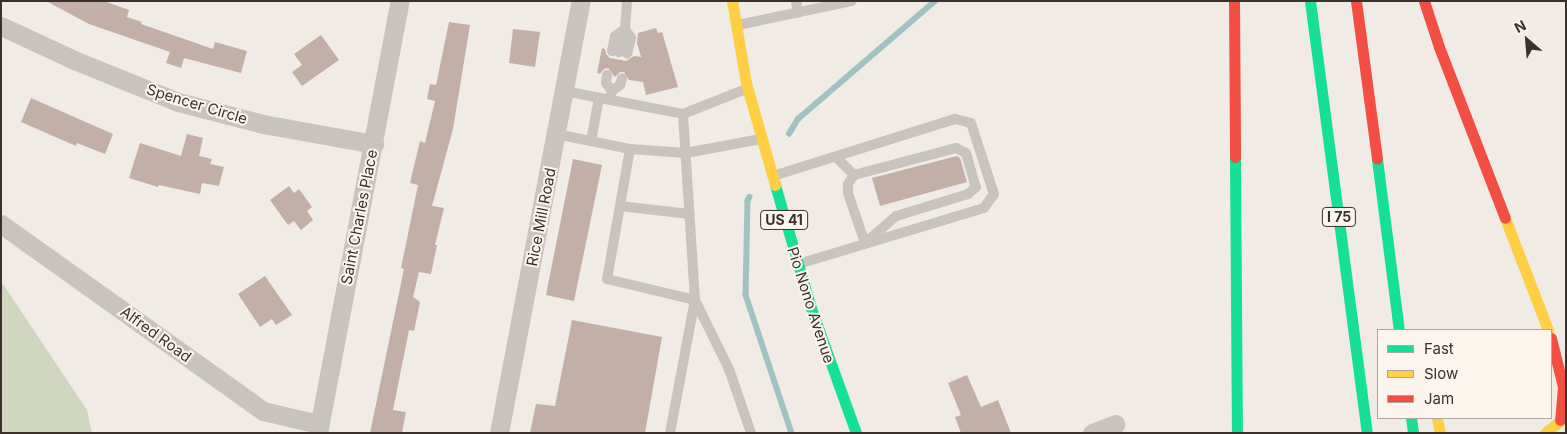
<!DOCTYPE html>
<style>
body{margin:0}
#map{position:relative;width:1567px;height:434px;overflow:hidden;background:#f0ebe5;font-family:Inter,sans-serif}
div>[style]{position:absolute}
.green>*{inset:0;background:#d1d6bf}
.stream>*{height:5.5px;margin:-2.75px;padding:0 2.75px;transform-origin:2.75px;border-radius:2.75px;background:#a1c2c1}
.building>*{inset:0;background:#c3afa7}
.lane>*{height:10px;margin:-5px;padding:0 5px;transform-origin:5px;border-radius:5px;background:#c9c3be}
.street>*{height:19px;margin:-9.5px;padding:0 9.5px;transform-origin:9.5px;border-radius:9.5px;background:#c9c3be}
.fast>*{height:11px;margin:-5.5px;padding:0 5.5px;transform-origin:5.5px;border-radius:5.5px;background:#16e098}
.slow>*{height:11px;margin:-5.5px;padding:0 5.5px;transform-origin:5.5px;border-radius:5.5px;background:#ffcf43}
.jam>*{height:11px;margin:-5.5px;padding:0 5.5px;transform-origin:5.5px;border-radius:5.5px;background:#f24e42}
span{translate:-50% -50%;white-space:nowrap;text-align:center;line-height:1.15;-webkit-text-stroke:4px #fbf5ee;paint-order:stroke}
.shield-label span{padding:1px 4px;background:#fbf5ee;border:1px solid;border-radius:4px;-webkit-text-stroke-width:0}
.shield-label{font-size:14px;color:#3b302b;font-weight:700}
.street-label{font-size:15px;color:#3b302b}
.frame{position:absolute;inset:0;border:2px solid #3b302b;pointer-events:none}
.legend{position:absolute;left:1377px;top:329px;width:175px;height:90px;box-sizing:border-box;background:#fbf5ee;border:1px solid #aea6a0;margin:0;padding:6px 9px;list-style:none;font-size:15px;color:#3b302b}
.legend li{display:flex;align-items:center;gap:10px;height:25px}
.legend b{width:25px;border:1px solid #aea6a0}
.north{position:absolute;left:1502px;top:15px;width:50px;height:50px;-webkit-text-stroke:4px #fbf5ee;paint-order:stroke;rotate:333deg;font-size:14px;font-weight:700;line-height:20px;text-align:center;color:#3b302b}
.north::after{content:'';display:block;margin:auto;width:18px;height:22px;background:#3b302b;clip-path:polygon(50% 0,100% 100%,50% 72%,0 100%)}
</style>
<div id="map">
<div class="green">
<div style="clip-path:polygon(1px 281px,87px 410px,92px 433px,1px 433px)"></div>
</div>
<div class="stream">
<div style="left:789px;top:134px;width:17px;rotate:-59deg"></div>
<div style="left:798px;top:119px;width:181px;rotate:-40.7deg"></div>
<div style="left:750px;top:197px;width:4px;rotate:117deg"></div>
<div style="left:748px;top:201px;width:94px;rotate:91.2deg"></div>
<div style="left:746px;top:295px;width:145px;rotate:71.6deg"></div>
</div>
<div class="building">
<div style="clip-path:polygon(46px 1px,104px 1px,129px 10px,127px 17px,142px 22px,141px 24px,213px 49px,215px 42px,247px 51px,241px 73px,184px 58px,181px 68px,166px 63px,170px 52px,89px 24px)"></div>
<div style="clip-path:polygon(449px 22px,470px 25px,453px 129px,432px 206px,444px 208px,435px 245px,437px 245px,431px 274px,419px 272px,413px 297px,420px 302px,414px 331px,409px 330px,393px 410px,406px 412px,402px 433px,370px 433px,404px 269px,401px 268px,418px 185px,410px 183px,420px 141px,425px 143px,435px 101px,427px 99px,430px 84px,436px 85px)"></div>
<div style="clip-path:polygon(656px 28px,658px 33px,662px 32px,678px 87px,646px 95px,643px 82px,629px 80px,624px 72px,620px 72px,615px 77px,608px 68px,604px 69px,600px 74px,597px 73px,602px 48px,605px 49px,606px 54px,610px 58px,626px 61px,634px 56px,641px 57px,637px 43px,638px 33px)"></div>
<div style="clip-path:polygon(513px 29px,540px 32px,535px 67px,509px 63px)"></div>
<div style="clip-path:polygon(321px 35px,339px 60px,302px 86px,292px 72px,302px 65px,294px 54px)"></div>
<div style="clip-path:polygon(31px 98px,113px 134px,105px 154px,77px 143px,76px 146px,21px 122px)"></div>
<div style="clip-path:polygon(187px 134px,203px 138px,199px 156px,212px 159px,210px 164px,224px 167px,219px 186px,202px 183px,200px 194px,159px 185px,158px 187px,129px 178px,140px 143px,181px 156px)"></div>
<div style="clip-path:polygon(957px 156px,960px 158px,967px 182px,880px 206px,872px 178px)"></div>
<div style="clip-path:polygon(573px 159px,602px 165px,574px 301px,546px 295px)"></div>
<div style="clip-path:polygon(289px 186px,294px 193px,299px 189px,312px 207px,307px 211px,313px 220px,301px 230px,294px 221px,288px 225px,270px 200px)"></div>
<div style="clip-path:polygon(265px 276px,292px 315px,276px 325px,272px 319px,260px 327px,238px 294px)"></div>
<div style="clip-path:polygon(572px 320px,662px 337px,645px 433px,530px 433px,536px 404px,555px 406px)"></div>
<div style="clip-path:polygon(967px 375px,981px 407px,998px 400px,1011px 433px,961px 433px,955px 417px,961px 415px,948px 383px)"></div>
</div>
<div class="lane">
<div style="left:627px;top:1px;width:28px;rotate:94deg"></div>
<div style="left:625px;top:29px;width:11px;rotate:56deg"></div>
<div style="left:631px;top:38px;width:16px;rotate:104deg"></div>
<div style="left:796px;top:1px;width:12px;rotate:81deg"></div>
<div style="left:738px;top:25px;width:116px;rotate:-11.9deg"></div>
<div style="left:612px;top:51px;width:15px;rotate:-79deg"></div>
<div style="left:615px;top:36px;width:12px;rotate:-35deg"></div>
<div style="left:625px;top:29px;width:24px;rotate:105deg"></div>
<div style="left:607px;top:75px;width:8px;rotate:97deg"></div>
<div style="left:606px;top:83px;width:10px;rotate:53deg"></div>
<div style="left:612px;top:91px;width:9px;rotate:108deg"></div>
<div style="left:564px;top:91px;width:121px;rotate:10.9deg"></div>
<div style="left:683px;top:114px;width:68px;rotate:-21.6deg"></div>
<div style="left:612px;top:91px;width:10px;rotate:-37deg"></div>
<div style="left:620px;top:85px;width:7px;rotate:-74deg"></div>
<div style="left:556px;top:134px;width:76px;rotate:11.5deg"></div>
<div style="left:630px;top:149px;width:56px;rotate:4.1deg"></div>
<div style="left:686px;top:153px;width:76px;rotate:-10.6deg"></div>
<div style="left:591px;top:141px;width:44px;rotate:-79.5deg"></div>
<div style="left:956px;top:148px;width:11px;rotate:27deg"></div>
<div style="left:966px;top:153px;width:35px;rotate:74deg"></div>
<div style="left:976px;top:187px;width:11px;rotate:139deg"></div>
<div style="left:968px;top:194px;width:75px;rotate:163deg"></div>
<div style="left:896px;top:216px;width:41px;rotate:138.9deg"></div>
<div style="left:865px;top:243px;width:53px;rotate:-108.8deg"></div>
<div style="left:848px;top:193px;width:9px;rotate:-90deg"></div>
<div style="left:848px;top:184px;width:11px;rotate:-56deg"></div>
<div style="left:854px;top:175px;width:106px;rotate:-14.8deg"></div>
<div style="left:630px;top:149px;width:132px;rotate:100deg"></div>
<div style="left:607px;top:279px;width:90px;rotate:13.4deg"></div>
<div style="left:695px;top:300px;width:77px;rotate:63.8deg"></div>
<div style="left:729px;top:369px;width:68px;rotate:71deg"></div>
<div style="left:836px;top:157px;width:25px;rotate:45deg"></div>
<div style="left:773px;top:176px;width:191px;rotate:-17.4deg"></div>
<div style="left:955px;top:119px;width:16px;rotate:14deg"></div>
<div style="left:971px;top:123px;width:75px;rotate:72.1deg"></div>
<div style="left:994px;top:194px;width:17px;rotate:126deg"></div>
<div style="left:984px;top:208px;width:193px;rotate:163.2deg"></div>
<div style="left:620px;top:206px;width:70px;rotate:6.5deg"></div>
<div style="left:670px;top:433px;width:135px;rotate:-79.4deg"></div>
<div style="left:695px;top:300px;width:186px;rotate:-93.7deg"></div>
</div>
<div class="street">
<div style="left:1px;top:26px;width:81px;rotate:25deg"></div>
<div style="left:74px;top:60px;width:112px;rotate:22deg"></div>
<div style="left:178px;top:102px;width:88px;rotate:14.5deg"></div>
<div style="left:263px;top:124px;width:113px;rotate:10.2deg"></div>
<div style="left:1px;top:224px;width:322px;rotate:35.5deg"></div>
<div style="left:263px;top:411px;width:57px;rotate:13.1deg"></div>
<div style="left:318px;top:433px;width:440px;rotate:-79.3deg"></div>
<div style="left:499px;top:433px;width:440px;rotate:-79.3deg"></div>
<div style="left:1092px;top:433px;width:25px;rotate:-21deg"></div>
</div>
<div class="fast">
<div style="left:1310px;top:1px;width:436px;rotate:82.5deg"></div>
<div style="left:1235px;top:157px;width:276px;rotate:89.6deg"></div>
<div style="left:1377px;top:159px;width:172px;rotate:82.7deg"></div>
<div style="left:775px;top:185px;width:128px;rotate:73.7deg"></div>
<div style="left:811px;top:308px;width:133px;rotate:70.2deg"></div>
<div style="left:1411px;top:418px;width:15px;rotate:82deg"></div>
</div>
<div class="slow">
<div style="left:732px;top:1px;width:83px;rotate:80.3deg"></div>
<div style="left:746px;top:83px;width:106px;rotate:74.1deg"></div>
<div style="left:1505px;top:218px;width:120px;rotate:69deg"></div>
<div style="left:1437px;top:418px;width:15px;rotate:79deg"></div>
<div style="left:1545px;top:433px;width:27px;rotate:-39deg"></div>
</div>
<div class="jam">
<div style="left:1234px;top:1px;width:156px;rotate:89.6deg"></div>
<div style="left:1356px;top:1px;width:159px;rotate:82.4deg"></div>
<div style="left:1424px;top:1px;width:48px;rotate:71.9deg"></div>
<div style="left:1439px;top:47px;width:183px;rotate:68.9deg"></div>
<div style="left:1551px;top:338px;width:50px;rotate:76.2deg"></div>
<div style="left:1563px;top:387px;width:33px;rotate:95deg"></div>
</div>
<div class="shield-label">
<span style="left:1339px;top:217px">I 75</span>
<span style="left:784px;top:220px">US 41</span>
</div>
<div class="street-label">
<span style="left:197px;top:104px;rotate:17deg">Spencer Circle</span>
<span style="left:359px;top:217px;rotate:-79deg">Saint Charles Place</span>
<span style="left:541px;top:217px;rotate:-79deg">Rice Mill Road</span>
<span style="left:811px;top:305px;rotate:72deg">Pio Nono Avenue</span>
<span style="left:156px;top:334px;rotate:36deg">Alfred Road</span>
</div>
<div class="frame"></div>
<ul class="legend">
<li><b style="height:6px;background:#16e098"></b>Fast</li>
<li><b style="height:6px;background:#ffcf43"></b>Slow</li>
<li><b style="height:6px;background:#f24e42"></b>Jam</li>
</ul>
<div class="north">N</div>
</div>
